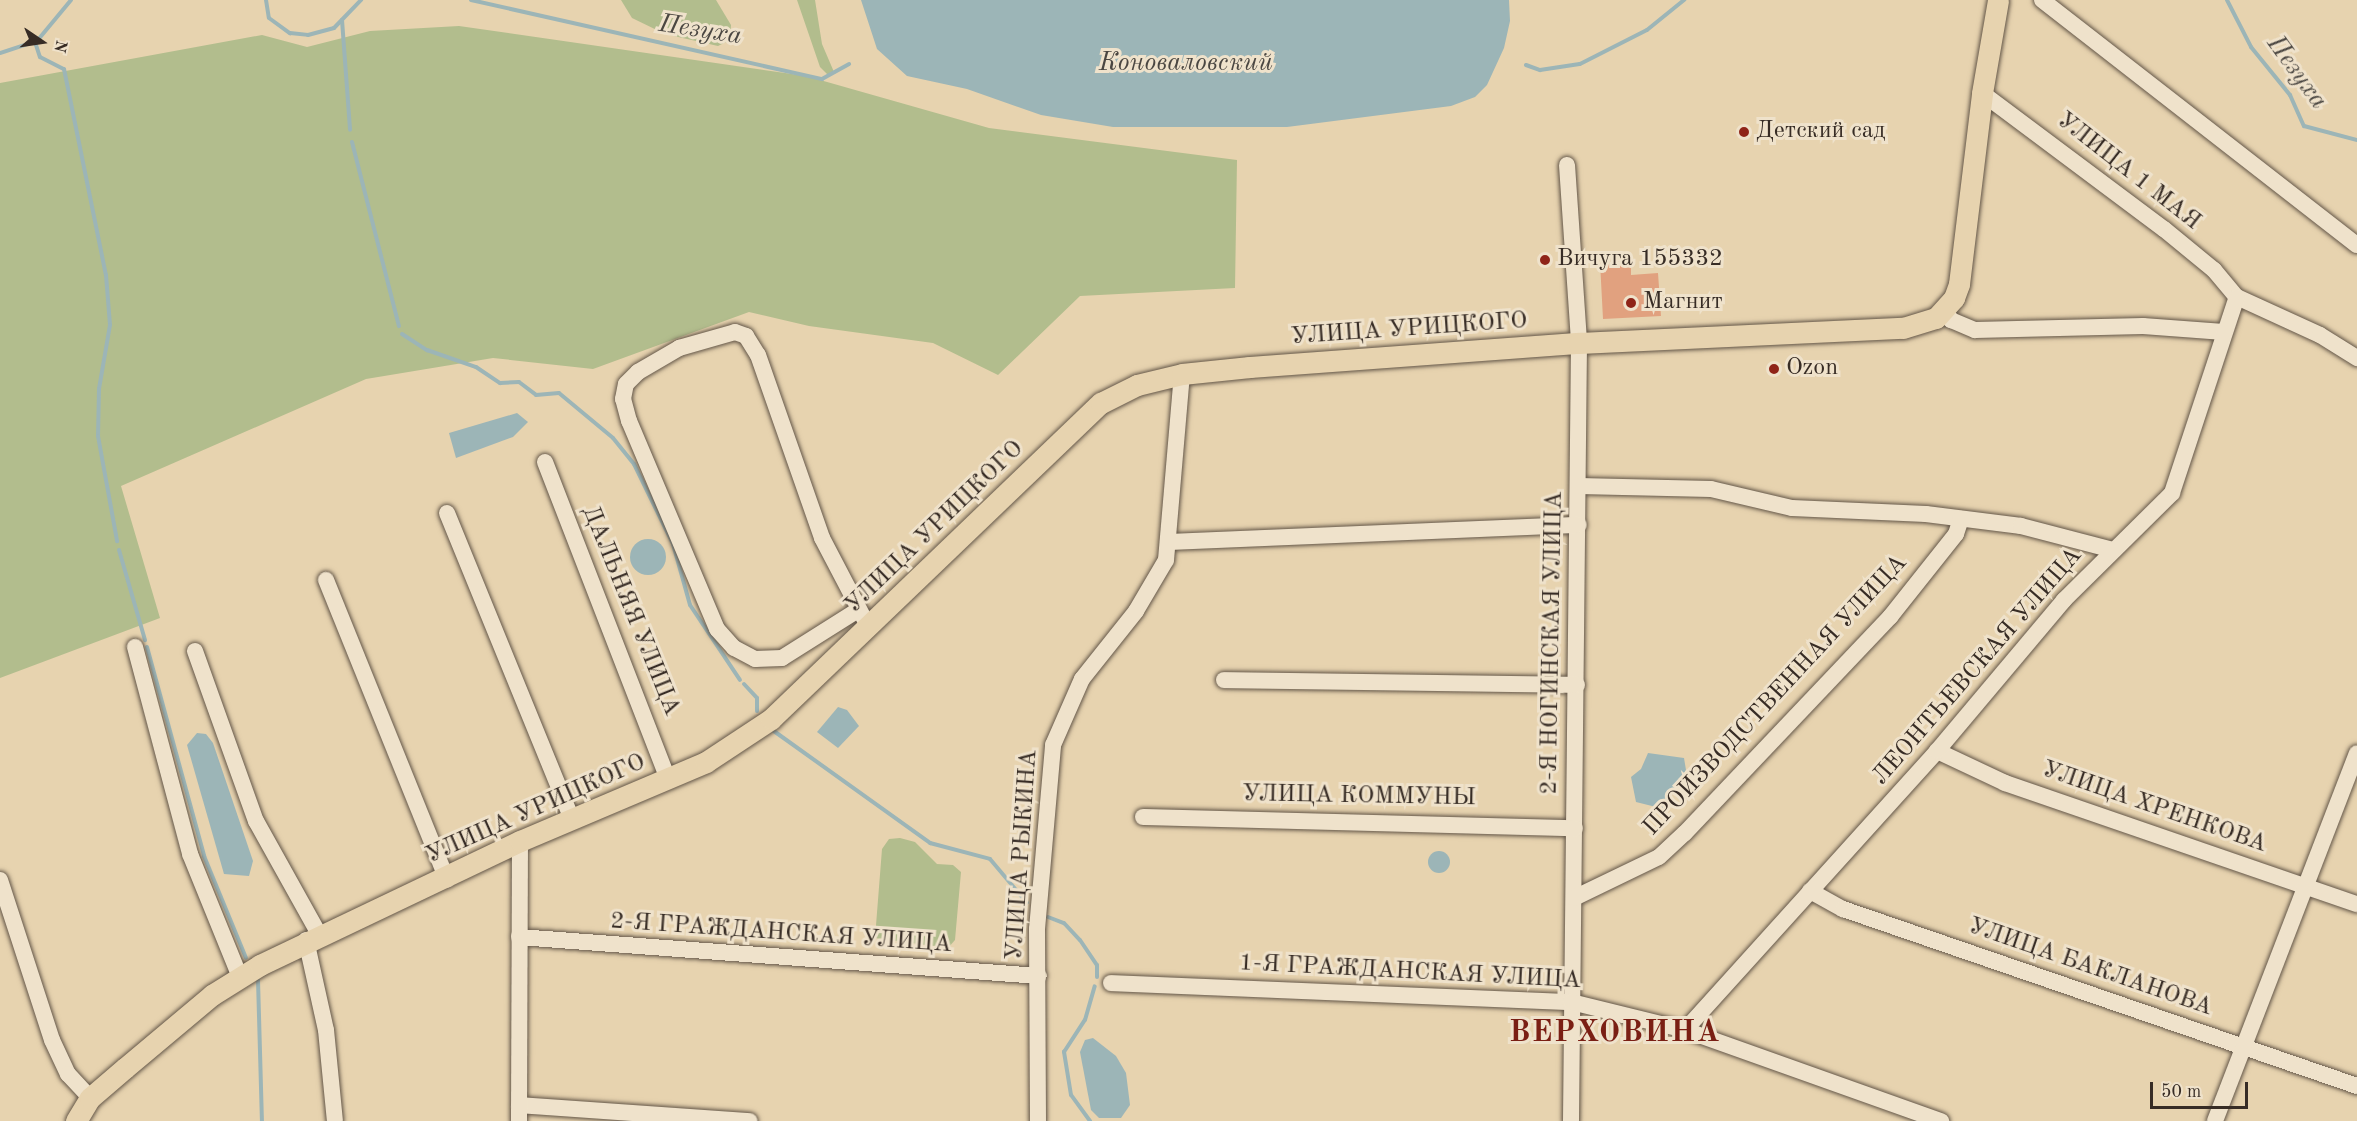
<!DOCTYPE html>
<meta charset="utf-8">
<style>
body{margin:0}
#map{position:relative;width:2357px;height:1121px;overflow:hidden;background:#e7d3af;font-family:"Old Standard TT",serif}
div>[style]{position:absolute}
.green>*{inset:0;background:#b2bd8d}
.water>*{inset:0;background:#9cb5b7}
.round{border-radius:50%}
.stream>*{height:4px;margin:-2px;padding:0 2px;transform-origin:2px;border-radius:2px;background:#9cb5b7}
.building>*{inset:0;background:#e1a17f}
.roads{filter:drop-shadow(0 0 2px #635648) drop-shadow(0 0 2px #635648)}
.minor>*{height:16px;margin:-8px;padding:0 8px;transform-origin:8px;border-radius:8px;background:#efe2cb}
.major>*{height:21px;margin:-10.5px;padding:0 10.5px;transform-origin:10.5px;border-radius:10.5px;background:#e7d3af}
.dots>*{width:16px;height:16px;translate:-50% -50%;box-sizing:border-box;border:3px solid #efe2cb;border-radius:50%}
span{translate:-50% -50%;white-space:nowrap;text-align:center;line-height:1.15;-webkit-text-stroke:6px #efe2cb;paint-order:stroke}
.poi-label{font-size:24px;color:#372c25}
.left{translate:0 -50%;text-align:left}
.street-label{font-size:24px;color:#372c25}
.water-label{font-size:26px;color:#4b4742;font-style:italic}
.district-label{font-size:30px;color:#7a1f14;font-weight:700;letter-spacing:1.5px}
.north{position:absolute;left:12px;top:12px;width:60px;height:60px;-webkit-text-stroke:4px #efe2cb;paint-order:stroke;rotate:103deg;font-size:16px;font-weight:700;line-height:24px;text-align:center;color:#372c25}
.north::after{content:'';display:block;margin:auto;width:21px;height:27px;background:#372c25;clip-path:polygon(50% 0,100% 100%,50% 72%,0 100%)}
.scale{position:absolute;left:2150px;top:1082px;width:98px;height:27px;box-sizing:border-box;border:3px solid #372c25;border-top:0;padding-left:8px;font-size:18px;line-height:21px;white-space:nowrap;color:#372c25;-webkit-text-stroke:4px #efe2cb;paint-order:stroke}
</style>
<div id="map">
<div class="green">
<div style="clip-path:polygon(621px 0,716px 0,731px 25px,730px 40px,718px 46px,665px 34px,632px 18px)"></div>
<div style="clip-path:polygon(797px 0,815px 0,822px 44px,834px 72px,828px 75px,820px 67px)"></div>
<div style="clip-path:polygon(459px 26px,806px 76px,989px 128px,1237px 160px,1235px 288px,1080px 296px,998px 375px,933px 343px,809px 326px,749px 312px,593px 369px,493px 358px,366px 379px,121px 486px,160px 618px,0 678px,0 83px,262px 35px,307px 47px,370px 31px)"></div>
<div style="clip-path:polygon(900px 838px,915px 842px,937px 864px,953px 865px,961px 872px,955px 940px,948px 948px,875px 938px,882px 849px,889px 839px)"></div>
</div>
<div class="water">
<div style="clip-path:polygon(861px 0,1509px 0,1510px 21px,1504px 48px,1487px 85px,1475px 97px,1451px 106px,1287px 127px,1113px 127px,1041px 115px,967px 89px,907px 76px,877px 49px)"></div>
<div style="clip-path:polygon(517px 413px,528px 422px,513px 437px,456px 458px,449px 433px)"></div>
<div class="round" style="left:630px;top:539px;width:36px;height:36px"></div>
<div style="clip-path:polygon(838px 707px,847px 710px,859px 726px,838px 748px,817px 732px)"></div>
<div style="clip-path:polygon(197px 733px,206px 734px,213px 743px,253px 861px,249px 876px,224px 874px,187px 745px)"></div>
<div style="clip-path:polygon(1648px 753px,1684px 758px,1686px 770px,1664px 809px,1636px 802px,1631px 777px,1641px 769px)"></div>
<div class="round" style="left:1428px;top:851px;width:22px;height:22px"></div>
<div style="clip-path:polygon(1093px 1038px,1116px 1056px,1126px 1073px,1130px 1105px,1121px 1118px,1099px 1118px,1091px 1110px,1080px 1052px,1085px 1040px)"></div>
</div>
<div class="stream">
<div style="left:266px;top:0;width:18px;rotate:81deg"></div>
<div style="left:269px;top:18px;width:26px;rotate:36deg"></div>
<div style="left:290px;top:33px;width:18px;rotate:6deg"></div>
<div style="left:308px;top:35px;width:27px;rotate:-15deg"></div>
<div style="left:334px;top:28px;width:39px;rotate:-46deg"></div>
<div style="left:471px;top:0;width:360px;rotate:12.7deg"></div>
<div style="left:822px;top:79px;width:31px;rotate:-29deg"></div>
<div style="left:2227px;top:0;width:53px;rotate:62.9deg"></div>
<div style="left:2251px;top:47px;width:62px;rotate:50.9deg"></div>
<div style="left:2290px;top:95px;width:34px;rotate:66deg"></div>
<div style="left:2304px;top:126px;width:55px;rotate:14.8deg"></div>
<div style="left:342px;top:20px;width:110px;rotate:85.8deg"></div>
<div style="left:35px;top:42px;width:16px;rotate:72deg"></div>
<div style="left:40px;top:57px;width:27px;rotate:27deg"></div>
<div style="left:64px;top:69px;width:210px;rotate:78.5deg"></div>
<div style="left:106px;top:275px;width:50px;rotate:85.4deg"></div>
<div style="left:110px;top:325px;width:65px;rotate:99.8deg"></div>
<div style="left:99px;top:389px;width:47px;rotate:91.2deg"></div>
<div style="left:98px;top:436px;width:107px;rotate:79.7deg"></div>
<div style="left:0;top:53px;width:39px;rotate:-18deg"></div>
<div style="left:37px;top:41px;width:53px;rotate:-50.3deg"></div>
<div style="left:1526px;top:65px;width:15px;rotate:20deg"></div>
<div style="left:1540px;top:70px;width:40px;rotate:-8.5deg"></div>
<div style="left:1580px;top:64px;width:75px;rotate:-26.9deg"></div>
<div style="left:1647px;top:30px;width:48px;rotate:-39deg"></div>
<div style="left:352px;top:142px;width:190px;rotate:75.7deg"></div>
<div style="left:402px;top:334px;width:30px;rotate:33deg"></div>
<div style="left:427px;top:350px;width:52px;rotate:19.1deg"></div>
<div style="left:476px;top:367px;width:29px;rotate:34deg"></div>
<div style="left:500px;top:383px;width:19px;rotate:-3deg"></div>
<div style="left:519px;top:382px;width:21px;rotate:37deg"></div>
<div style="left:536px;top:395px;width:23px;rotate:-5deg"></div>
<div style="left:559px;top:393px;width:70px;rotate:39.8deg"></div>
<div style="left:613px;top:438px;width:33px;rotate:51deg"></div>
<div style="left:634px;top:464px;width:89px;rotate:64deg"></div>
<div style="left:673px;top:544px;width:63px;rotate:74.4deg"></div>
<div style="left:690px;top:605px;width:90px;rotate:56.3deg"></div>
<div style="left:119px;top:550px;width:94px;rotate:73.9deg"></div>
<div style="left:147px;top:647px;width:217px;rotate:74.7deg"></div>
<div style="left:204px;top:856px;width:110px;rotate:67.6deg"></div>
<div style="left:744px;top:684px;width:19px;rotate:47deg"></div>
<div style="left:757px;top:698px;width:13px;rotate:90deg"></div>
<div style="left:771px;top:729px;width:196px;rotate:35.6deg"></div>
<div style="left:930px;top:843px;width:62px;rotate:14.9deg"></div>
<div style="left:990px;top:859px;width:57px;rotate:49.9deg"></div>
<div style="left:1048px;top:917px;width:17px;rotate:21deg"></div>
<div style="left:1064px;top:923px;width:23px;rotate:47deg"></div>
<div style="left:1080px;top:940px;width:30px;rotate:56deg"></div>
<div style="left:1097px;top:965px;width:12px;rotate:90deg"></div>
<div style="left:258px;top:980px;width:141px;rotate:88.4deg"></div>
<div style="left:1090px;top:1121px;width:32px;rotate:-126deg"></div>
<div style="left:1071px;top:1095px;width:44px;rotate:-99.2deg"></div>
<div style="left:1064px;top:1052px;width:38px;rotate:-57deg"></div>
<div style="left:1085px;top:1020px;width:35px;rotate:-74deg"></div>
</div>
<div class="building">
<div style="clip-path:polygon(1631px 261px,1631px 275px,1658px 273px,1661px 316px,1603px 319px,1600px 262px)"></div>
</div>
<div class="roads">
<div class="minor">
<div style="left:2042px;top:0;width:399px;rotate:37.9deg"></div>
<div style="left:1982px;top:93px;width:227px;rotate:36.8deg"></div>
<div style="left:2164px;top:229px;width:65px;rotate:39.4deg"></div>
<div style="left:2214px;top:270px;width:35px;rotate:50deg"></div>
<div style="left:2237px;top:297px;width:91px;rotate:24.6deg"></div>
<div style="left:2320px;top:335px;width:44px;rotate:31.9deg"></div>
<div style="left:1567px;top:165px;width:178px;rotate:86.1deg"></div>
<div style="left:1579px;top:343px;width:778px;rotate:90.59deg"></div>
<div style="left:1945px;top:310px;width:12px;rotate:59deg"></div>
<div style="left:1951px;top:320px;width:26px;rotate:23deg"></div>
<div style="left:1975px;top:330px;width:168px;rotate:-1.4deg"></div>
<div style="left:2143px;top:326px;width:81px;rotate:4.2deg"></div>
<div style="left:545px;top:462px;width:340px;rotate:68.8deg"></div>
<div style="left:1579px;top:486px;width:132px;rotate:1.3deg"></div>
<div style="left:1711px;top:489px;width:83px;rotate:13.2deg"></div>
<div style="left:1792px;top:508px;width:134px;rotate:2.6deg"></div>
<div style="left:1926px;top:514px;width:96px;rotate:7.2deg"></div>
<div style="left:2021px;top:526px;width:95px;rotate:14.6deg"></div>
<div style="left:447px;top:513px;width:331px;rotate:67.8deg"></div>
<div style="left:1171px;top:542px;width:408px;rotate:-2.4deg"></div>
<div style="left:326px;top:580px;width:323px;rotate:68deg"></div>
<div style="left:858px;top:610px;width:90px;rotate:147.7deg"></div>
<div style="left:782px;top:658px;width:27px;rotate:178deg"></div>
<div style="left:755px;top:659px;width:24px;rotate:-152deg"></div>
<div style="left:734px;top:648px;width:25px;rotate:-132deg"></div>
<div style="left:717px;top:629px;width:226px;rotate:-112.9deg"></div>
<div style="left:629px;top:421px;width:23px;rotate:-105deg"></div>
<div style="left:623px;top:399px;width:15px;rotate:-79deg"></div>
<div style="left:626px;top:384px;width:17px;rotate:-45deg"></div>
<div style="left:638px;top:372px;width:48px;rotate:-30.3deg"></div>
<div style="left:679px;top:348px;width:58px;rotate:-15.9deg"></div>
<div style="left:735px;top:332px;width:12px;rotate:20deg"></div>
<div style="left:746px;top:336px;width:22px;rotate:58deg"></div>
<div style="left:758px;top:355px;width:194px;rotate:70.7deg"></div>
<div style="left:822px;top:538px;width:102px;rotate:62.4deg"></div>
<div style="left:135px;top:647px;width:214px;rotate:75.1deg"></div>
<div style="left:190px;top:854px;width:133px;rotate:67.9deg"></div>
<div style="left:195px;top:651px;width:181px;rotate:70.3deg"></div>
<div style="left:256px;top:821px;width:129px;rotate:60.9deg"></div>
<div style="left:1224px;top:680px;width:353px;rotate:0.8deg"></div>
<div style="left:1937px;top:751px;width:75px;rotate:25.2deg"></div>
<div style="left:2005px;top:783px;width:372px;rotate:19deg"></div>
<div style="left:1143px;top:817px;width:432px;rotate:1.5deg"></div>
<div style="left:0;top:880px;width:168px;rotate:72deg"></div>
<div style="left:52px;top:1040px;width:38px;rotate:65deg"></div>
<div style="left:68px;top:1074px;width:33px;rotate:47deg"></div>
<div style="left:1810px;top:891px;width:38px;rotate:29deg"></div>
<div style="left:1843px;top:909px;width:544px;rotate:19deg"></div>
<div style="left:1574px;top:898px;width:94px;rotate:-25.8deg"></div>
<div style="left:1659px;top:857px;width:35px;rotate:-43deg"></div>
<div style="left:1685px;top:833px;width:298px;rotate:-46.5deg"></div>
<div style="left:1890px;top:617px;width:106px;rotate:-51.5deg"></div>
<div style="left:1956px;top:534px;width:16px;rotate:-72deg"></div>
<div style="left:519px;top:937px;width:521px;rotate:4.29deg"></div>
<div style="left:306px;top:940px;width:92px;rotate:77.5deg"></div>
<div style="left:326px;top:1030px;width:91px;rotate:84.4deg"></div>
<div style="left:1111px;top:983px;width:460px;rotate:2.4deg"></div>
<div style="left:1571px;top:1002px;width:117px;rotate:13.8deg"></div>
<div style="left:1685px;top:1030px;width:272px;rotate:19.6deg"></div>
<div style="left:1685px;top:1030px;width:376px;rotate:-47.9deg"></div>
<div style="left:1937px;top:751px;width:197px;rotate:-49.9deg"></div>
<div style="left:2064px;top:600px;width:152px;rotate:-44.7deg"></div>
<div style="left:2172px;top:493px;width:206px;rotate:-71.7deg"></div>
<div style="left:519px;top:1105px;width:231px;rotate:4deg"></div>
<div style="left:519px;top:1121px;width:280px;rotate:-89.8deg"></div>
<div style="left:1038px;top:1121px;width:192px;rotate:-90.3deg"></div>
<div style="left:1037px;top:929px;width:185px;rotate:-85deg"></div>
<div style="left:1053px;top:745px;width:72px;rotate:-66.3deg"></div>
<div style="left:1082px;top:679px;width:87px;rotate:-51.5deg"></div>
<div style="left:1136px;top:611px;width:59px;rotate:-59.5deg"></div>
<div style="left:1166px;top:560px;width:187px;rotate:-85.1deg"></div>
<div style="left:2215px;top:1121px;width:394px;rotate:-68.9deg"></div>
</div>
<div class="major">
<div style="left:76px;top:1121px;width:27px;rotate:-59deg"></div>
<div style="left:90px;top:1098px;width:46px;rotate:-40.6deg"></div>
<div style="left:125px;top:1068px;width:114px;rotate:-40deg"></div>
<div style="left:212px;top:995px;width:57px;rotate:-32deg"></div>
<div style="left:260px;top:965px;width:288px;rotate:-25.5deg"></div>
<div style="left:520px;top:841px;width:202px;rotate:-23deg"></div>
<div style="left:706px;top:762px;width:78px;rotate:-33.5deg"></div>
<div style="left:771px;top:719px;width:457px;rotate:-43.8deg"></div>
<div style="left:1101px;top:403px;width:40px;rotate:-26.6deg"></div>
<div style="left:1137px;top:385px;width:46px;rotate:-13.7deg"></div>
<div style="left:1182px;top:374px;width:68px;rotate:-5.9deg"></div>
<div style="left:1250px;top:367px;width:330px;rotate:-4.2deg"></div>
<div style="left:1579px;top:343px;width:324px;rotate:-2.7deg"></div>
<div style="left:1903px;top:328px;width:34px;rotate:-17deg"></div>
<div style="left:1936px;top:318px;width:27px;rotate:-48deg"></div>
<div style="left:1954px;top:298px;width:15px;rotate:-70deg"></div>
<div style="left:1959px;top:284px;width:192px;rotate:-83.1deg"></div>
<div style="left:1982px;top:93px;width:94px;rotate:-80.2deg"></div>
</div>
</div>
<div class="dots">
<div style="left:1744px;top:132px;background:#8f2418"></div>
<div style="left:1545px;top:260px;background:#8f2418"></div>
<div style="left:1631px;top:303px;background:#8f2418"></div>
<div style="left:1774px;top:369px;background:#8f2418"></div>
</div>
<div class="poi-label">
<span class="left" style="left:1756px;top:132px">Детский сад</span>
<span class="left" style="left:1557px;top:260px">Вичуга 155332</span>
<span class="left" style="left:1643px;top:303px">Магнит</span>
<span class="left" style="left:1786px;top:369px">Ozon</span>
</div>
<div class="street-label">
<span style="left:2128px;top:172px;rotate:38deg">УЛИЦА 1 МАЯ</span>
<span style="left:1409px;top:330px;rotate:-4deg">УЛИЦА УРИЦКОГО</span>
<span style="left:935px;top:528px;rotate:-44deg">УЛИЦА УРИЦКОГО</span>
<span style="left:630px;top:611px;rotate:68deg">ДАЛЬНЯЯ УЛИЦА</span>
<span style="left:1553px;top:643px;rotate:-89deg">2-Я НОГИНСКАЯ УЛИЦА</span>
<span style="left:1978px;top:667px;rotate:-49deg">ЛЕОНТЬЕВСКАЯ УЛИЦА</span>
<span style="left:1776px;top:696px;rotate:-47deg">ПРОИЗВОДСТВЕННАЯ УЛИЦА</span>
<span style="left:1359px;top:797px;rotate:1deg">УЛИЦА КОММУНЫ</span>
<span style="left:2154px;top:808px;rotate:19deg">УЛИЦА ХРЕНКОВА</span>
<span style="left:536px;top:810px;rotate:-24deg">УЛИЦА УРИЦКОГО</span>
<span style="left:1023px;top:855px;rotate:-86deg">УЛИЦА РЫКИНА</span>
<span style="left:781px;top:934px;rotate:4deg">2-Я ГРАЖДАНСКАЯ УЛИЦА</span>
<span style="left:2090px;top:968px;rotate:19deg">УЛИЦА БАКЛАНОВА</span>
<span style="left:1410px;top:973px;rotate:3deg">1-Я ГРАЖДАНСКАЯ УЛИЦА</span>
</div>
<div class="water-label">
<span style="left:700px;top:31px;rotate:9deg">Пезуха</span>
<span style="left:1186px;top:64px">Коноваловский</span>
<span style="left:2296px;top:73px;rotate:54deg">Пезуха</span>
</div>
<div class="district-label">
<span style="left:1615px;top:1033px">ВЕРХОВИНА</span>
</div>
<div class="north">N</div>
<div class="scale">50 m</div>
</div>
